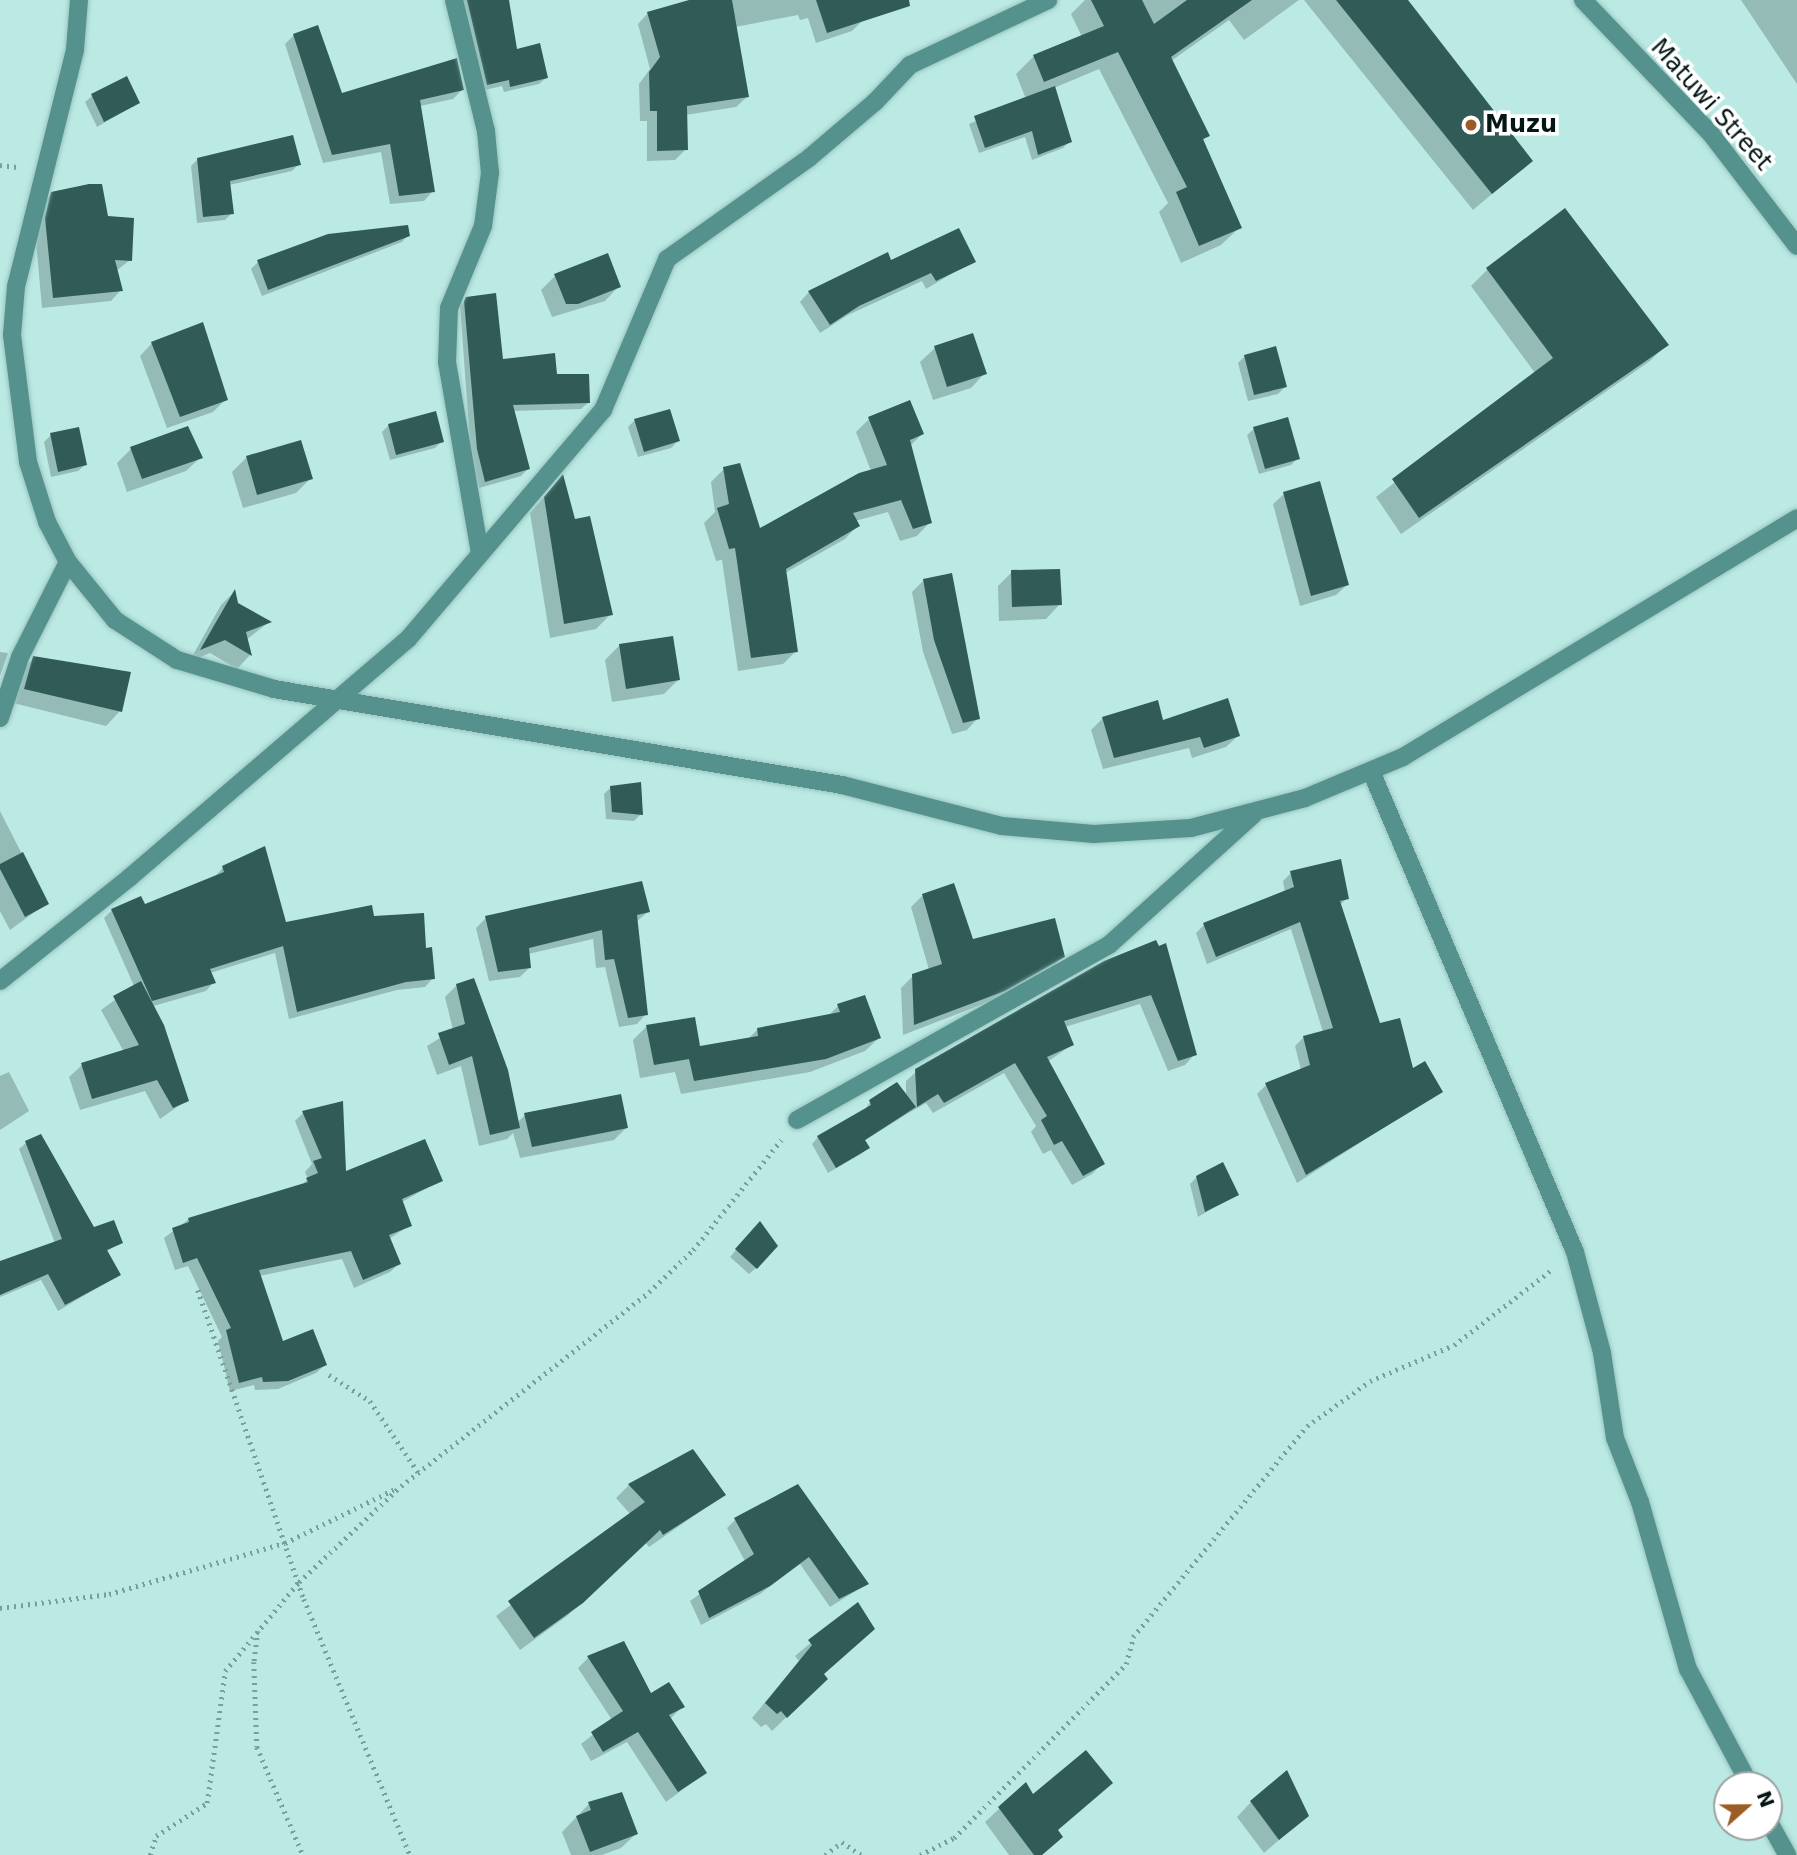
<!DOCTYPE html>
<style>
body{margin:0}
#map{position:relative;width:1797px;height:1855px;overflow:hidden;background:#bbeae4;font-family:"DejaVu Sans",sans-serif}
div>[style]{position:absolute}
.shadow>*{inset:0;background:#0003}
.building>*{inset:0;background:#305b57}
.path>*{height:4.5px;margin-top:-2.25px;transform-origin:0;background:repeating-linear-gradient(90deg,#7a9f9a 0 2px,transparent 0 7px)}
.roads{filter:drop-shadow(0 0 2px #9ac4bf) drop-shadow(0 0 2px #9ac4bf)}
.minor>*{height:18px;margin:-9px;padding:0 9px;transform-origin:9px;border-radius:9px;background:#55928d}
.dots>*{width:19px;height:19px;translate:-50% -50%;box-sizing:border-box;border:4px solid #fff;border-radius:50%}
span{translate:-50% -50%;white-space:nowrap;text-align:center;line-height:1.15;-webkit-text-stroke:7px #fff;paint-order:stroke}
.street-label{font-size:24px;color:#051715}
.poi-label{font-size:24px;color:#051715;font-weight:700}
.left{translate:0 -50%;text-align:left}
.north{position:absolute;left:1713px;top:1771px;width:70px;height:70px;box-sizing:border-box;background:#fff;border:2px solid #9ba2a1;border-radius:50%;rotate:69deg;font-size:19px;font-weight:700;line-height:28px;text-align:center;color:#051715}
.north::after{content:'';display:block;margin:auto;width:24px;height:32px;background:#9b5d23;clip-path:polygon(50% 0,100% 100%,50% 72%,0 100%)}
</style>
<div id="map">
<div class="shadow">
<div style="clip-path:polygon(460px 0,507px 0,516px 51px,546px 78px,539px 84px,504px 92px,502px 86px,480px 91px)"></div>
<div style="clip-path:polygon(696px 0,856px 0,863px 20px,852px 31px,816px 43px,808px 18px,800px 20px,798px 15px,735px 27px,747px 97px,736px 107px,685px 115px,686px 149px,675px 160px,647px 161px,647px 121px,640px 121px,639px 84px,650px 69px,638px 24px,648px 13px)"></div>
<div style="clip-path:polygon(1085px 0,1299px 0,1244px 40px,1229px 20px,1171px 61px,1208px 135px,1202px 141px,1240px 227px,1221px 245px,1181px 263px,1159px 212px,1168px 203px,1099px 69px,1054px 88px,1070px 141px,1063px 148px,1032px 160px,1025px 137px,979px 153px,969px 124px,1026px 99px,1016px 74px,1034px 56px,1082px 37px,1071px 14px)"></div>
<div style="clip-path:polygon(1304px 0,1407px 0,1531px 161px,1473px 210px)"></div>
<div style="clip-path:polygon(1741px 0,1797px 0,1797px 84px)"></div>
<div style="clip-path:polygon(294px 35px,341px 95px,462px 90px,453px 99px,420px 106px,433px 191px,424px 201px,390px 204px,381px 152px,323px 163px,285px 44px)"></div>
<div style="clip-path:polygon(92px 96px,138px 103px,97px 127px,85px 102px)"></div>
<div style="clip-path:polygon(198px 159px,299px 164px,292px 171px,229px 185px,232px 213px,225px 220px,197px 223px,191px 166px)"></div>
<div style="clip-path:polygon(52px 193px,107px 218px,130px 260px,116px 271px,121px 290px,111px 301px,42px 308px,35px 230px,41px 204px)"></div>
<div style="clip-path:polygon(408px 235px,402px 242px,262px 296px,251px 269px,258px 262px)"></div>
<div style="clip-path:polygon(973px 261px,926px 289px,922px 281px,848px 315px,820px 333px,800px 302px,809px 292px,891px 262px)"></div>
<div style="clip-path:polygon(1488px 269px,1667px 344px,1650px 361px,1401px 534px,1376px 497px,1535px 373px,1471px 286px)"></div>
<div style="clip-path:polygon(555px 276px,619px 286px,605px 301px,552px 317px,541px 290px)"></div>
<div style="clip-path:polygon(467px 298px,502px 361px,556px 376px,588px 403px,581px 409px,513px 411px,528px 469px,521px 476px,479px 488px,471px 457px,460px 305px)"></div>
<div style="clip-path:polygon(152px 343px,226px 399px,213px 412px,167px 428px,140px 356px)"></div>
<div style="clip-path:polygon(935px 348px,985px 373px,971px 388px,933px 400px,920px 362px)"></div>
<div style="clip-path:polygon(1245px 356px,1285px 387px,1278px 394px,1248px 401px,1238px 363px)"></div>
<div style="clip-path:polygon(869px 419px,922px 434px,909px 447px,930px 522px,917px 536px,900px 541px,888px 512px,855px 521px,858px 525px,845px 539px,785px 573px,796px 651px,783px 664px,738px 671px,722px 560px,716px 561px,704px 523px,715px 512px,711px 482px,724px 469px,759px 531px,871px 471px,856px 432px)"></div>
<div style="clip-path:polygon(635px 420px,678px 441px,671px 448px,638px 457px,628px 427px)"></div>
<div style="clip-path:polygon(389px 425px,442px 441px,435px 448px,390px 460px,382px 432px)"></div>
<div style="clip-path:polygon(1254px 429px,1298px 458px,1291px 465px,1259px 474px,1247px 435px)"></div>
<div style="clip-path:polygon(51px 435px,85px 465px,78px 471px,51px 477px,44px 442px)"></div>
<div style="clip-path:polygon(131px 449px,201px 457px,186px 471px,127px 492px,117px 463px)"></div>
<div style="clip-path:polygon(247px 457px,311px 478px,296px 493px,243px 508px,232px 472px)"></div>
<div style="clip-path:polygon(549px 491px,574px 521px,611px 614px,596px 629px,550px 638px,530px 513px)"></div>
<div style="clip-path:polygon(1284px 494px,1347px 585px,1336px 595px,1300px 606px,1273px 504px)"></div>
<div style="clip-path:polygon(1012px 572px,1060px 604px,1046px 619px,999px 621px,998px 586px)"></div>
<div style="clip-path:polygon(924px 580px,978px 718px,967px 730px,952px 734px,923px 652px,912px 592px)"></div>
<div style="clip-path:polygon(234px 592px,237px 604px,269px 622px,246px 640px,250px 655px,237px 669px,210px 653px,189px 662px,221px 605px)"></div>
<div style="clip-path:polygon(620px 645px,678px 680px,664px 694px,612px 702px,605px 660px)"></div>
<div style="clip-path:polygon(0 652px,8px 653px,0 676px)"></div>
<div style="clip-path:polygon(34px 658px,120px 711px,106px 726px,9px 702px,19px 672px)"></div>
<div style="clip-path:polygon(1103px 718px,1162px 722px,1238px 736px,1226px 747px,1192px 758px,1189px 748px,1103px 769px,1091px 730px)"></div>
<div style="clip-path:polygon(611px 787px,641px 814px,634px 821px,606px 819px,604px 794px)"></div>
<div style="clip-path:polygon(0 811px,47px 903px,10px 930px,0 911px)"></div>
<div style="clip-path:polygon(223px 868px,285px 924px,373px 918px,424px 950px,433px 978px,425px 987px,397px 990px,289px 1019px,275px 953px,210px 973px,214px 982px,206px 991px,150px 1007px,187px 1100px,160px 1119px,145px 1091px,80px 1110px,69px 1077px,82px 1065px,124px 1052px,101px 1010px,134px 986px,104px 918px,112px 910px,144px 907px,215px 876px)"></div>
<div style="clip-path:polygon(1291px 873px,1347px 898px,1339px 906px,1379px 1025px,1412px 1071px,1441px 1091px,1297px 1183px,1257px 1094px,1266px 1085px,1301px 1070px,1295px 1046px,1304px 1037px,1323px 1032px,1291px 929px,1207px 964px,1196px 933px,1204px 925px,1285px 893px,1283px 881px)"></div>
<div style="clip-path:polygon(923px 895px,972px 941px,1063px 956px,1052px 968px,991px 1001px,903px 1035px,901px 988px,913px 976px,929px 970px,911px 907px)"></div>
<div style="clip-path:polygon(648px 912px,636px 922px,646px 1014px,637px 1024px,619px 1027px,605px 967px,596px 968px,593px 939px,528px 954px,529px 968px,520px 977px,489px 981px,476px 928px,486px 918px)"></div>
<div style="clip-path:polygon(1155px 942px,1195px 1054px,1185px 1065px,1168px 1071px,1140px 1004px,1065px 1027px,1072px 1045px,1047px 1062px,1103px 1163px,1092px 1174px,1072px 1185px,1051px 1150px,1043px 1154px,1031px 1132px,1036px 1126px,1004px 1073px,933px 1113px,926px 1103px,907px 1114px,864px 1141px,868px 1148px,861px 1154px,828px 1173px,812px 1144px,818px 1137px,864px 1111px,870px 1102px,896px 1084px,906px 1094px,906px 1081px,917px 1071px)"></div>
<div style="clip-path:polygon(457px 985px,517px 1123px,525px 1115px,626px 1128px,614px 1140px,520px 1158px,513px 1133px,507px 1139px,479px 1146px,461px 1066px,437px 1075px,427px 1046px,453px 1030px,445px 997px)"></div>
<div style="clip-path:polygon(838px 1006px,879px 1038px,865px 1051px,810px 1072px,681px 1094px,675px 1072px,640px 1078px,633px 1040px,647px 1026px,699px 1048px,747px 1040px,757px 1030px,828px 1016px)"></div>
<div style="clip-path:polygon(9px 1072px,29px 1111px,0 1130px,0 1076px)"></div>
<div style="clip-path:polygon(303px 1113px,345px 1173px,441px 1180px,402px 1202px,410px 1225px,389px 1239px,399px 1264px,390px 1272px,354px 1288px,342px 1259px,259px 1276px,282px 1343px,325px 1365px,316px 1373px,278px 1389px,255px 1390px,254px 1385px,230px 1391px,218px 1341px,222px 1337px,188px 1266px,175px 1270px,164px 1238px,189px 1219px,300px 1187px,308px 1179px,305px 1172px,312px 1164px,295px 1121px)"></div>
<div style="clip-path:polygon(26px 1143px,93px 1230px,121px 1242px,106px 1252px,119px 1275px,58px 1311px,41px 1280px,0 1297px,0 1263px,55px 1243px,19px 1149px)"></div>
<div style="clip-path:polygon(1197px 1177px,1237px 1194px,1198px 1217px,1190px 1184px)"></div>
<div style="clip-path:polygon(753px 1230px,756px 1268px,749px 1274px,730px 1257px)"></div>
<div style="clip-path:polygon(629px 1485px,724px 1495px,649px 1547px,645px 1542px,567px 1616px,520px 1650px,496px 1616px,631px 1515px,616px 1498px)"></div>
<div style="clip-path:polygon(735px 1520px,867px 1584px,830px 1607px,800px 1564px,760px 1594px,701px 1625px,690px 1601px,745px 1561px,727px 1528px)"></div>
<div style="clip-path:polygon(857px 1604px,822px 1674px,826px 1679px,772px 1731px,766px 1724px,761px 1727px,752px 1718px,799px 1661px,795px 1656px)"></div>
<div style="clip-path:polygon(624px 1643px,650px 1696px,683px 1706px,670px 1719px,705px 1773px,666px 1802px,627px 1742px,591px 1761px,581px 1744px,612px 1720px,578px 1668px,588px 1658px)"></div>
<div style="clip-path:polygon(1033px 1796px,1057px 1831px,1042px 1855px,1009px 1855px,985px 1822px,1000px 1808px)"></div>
<div style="clip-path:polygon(1251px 1802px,1307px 1816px,1264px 1853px,1237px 1817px)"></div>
<div style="clip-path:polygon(589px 1804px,636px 1834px,621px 1848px,602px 1855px,571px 1855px,562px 1832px)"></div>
</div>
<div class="building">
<div style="clip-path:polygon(467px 0,509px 0,517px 49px,540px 43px,548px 78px,510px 87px,509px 80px,487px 85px)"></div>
<div style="clip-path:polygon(689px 0,732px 0,749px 97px,687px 106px,688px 150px,657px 151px,657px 111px,650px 111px,649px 72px,660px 57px,647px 12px)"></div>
<div style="clip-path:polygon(816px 0,909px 0,910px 6px,827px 33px)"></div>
<div style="clip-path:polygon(1091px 0,1142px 0,1154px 24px,1187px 0,1252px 0,1171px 57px,1210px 136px,1203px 139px,1242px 228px,1199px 246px,1176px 192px,1187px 187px,1118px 52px,1044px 82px,1033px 55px,1104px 26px)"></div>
<div style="clip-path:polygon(1336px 0,1408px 0,1533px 161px,1492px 194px)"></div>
<div style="clip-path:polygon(318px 25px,342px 93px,457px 58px,464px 90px,420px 100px,435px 192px,399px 196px,390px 144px,332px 155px,293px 34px)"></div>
<div style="clip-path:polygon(127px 76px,140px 103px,104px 122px,91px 94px)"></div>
<div style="clip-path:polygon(1055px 86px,1072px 142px,1038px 155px,1032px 131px,985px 148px,974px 116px)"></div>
<div style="clip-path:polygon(293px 135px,301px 165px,230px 181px,234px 214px,203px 217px,197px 158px)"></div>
<div style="clip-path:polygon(89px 184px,102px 184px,108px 216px,134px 218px,132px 261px,115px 260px,123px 291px,53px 298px,45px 218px,51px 192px)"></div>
<div style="clip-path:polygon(1565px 208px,1669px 345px,1419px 518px,1392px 479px,1553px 358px,1486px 268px)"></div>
<div style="clip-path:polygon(408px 225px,410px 236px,268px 290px,257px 260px,328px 234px)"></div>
<div style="clip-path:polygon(959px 228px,976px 262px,936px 281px,931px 273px,859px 306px,830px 325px,808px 291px,888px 252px,891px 260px)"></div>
<div style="clip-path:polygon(608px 253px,621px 287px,578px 304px,566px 304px,554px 274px)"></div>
<div style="clip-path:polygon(496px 293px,503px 359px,555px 353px,557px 374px,589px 374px,590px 403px,513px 405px,530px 469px,485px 482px,477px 449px,464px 301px,466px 297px)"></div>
<div style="clip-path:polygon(203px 322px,228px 400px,180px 417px,151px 342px)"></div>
<div style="clip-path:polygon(973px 333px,987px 374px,947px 387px,934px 346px)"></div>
<div style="clip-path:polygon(1276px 346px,1287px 387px,1254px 395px,1244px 355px)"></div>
<div style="clip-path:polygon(910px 400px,924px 434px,910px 440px,932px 523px,913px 529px,901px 500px,853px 513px,860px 526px,786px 569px,798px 652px,751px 658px,735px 548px,729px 549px,717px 508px,729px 504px,723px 467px,740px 463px,760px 528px,859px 473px,887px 465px,868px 417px)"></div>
<div style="clip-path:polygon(670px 409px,680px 441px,644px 452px,634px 419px)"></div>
<div style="clip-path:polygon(436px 411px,444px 442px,396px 455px,388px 424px)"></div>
<div style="clip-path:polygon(1288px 417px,1300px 459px,1265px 469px,1253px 427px)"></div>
<div style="clip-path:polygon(188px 426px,203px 458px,142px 479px,130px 447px)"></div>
<div style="clip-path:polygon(79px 427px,87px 465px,58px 472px,50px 433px)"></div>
<div style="clip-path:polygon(301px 440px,313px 479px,257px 495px,246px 456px)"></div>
<div style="clip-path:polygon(563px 474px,575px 519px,590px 516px,613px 615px,564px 624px,544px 497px)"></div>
<div style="clip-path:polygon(1320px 481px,1349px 585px,1311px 596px,1283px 492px)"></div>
<div style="clip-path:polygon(1060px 569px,1062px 605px,1012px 607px,1011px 570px)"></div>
<div style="clip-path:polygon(952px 573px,980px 719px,963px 723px,934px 640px,923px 579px)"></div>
<div style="clip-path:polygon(235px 589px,238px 603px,272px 622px,246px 632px,252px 656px,225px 640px,200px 650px)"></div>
<div style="clip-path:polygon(673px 636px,680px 680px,626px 689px,619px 644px)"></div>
<div style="clip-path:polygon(33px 656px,131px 672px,122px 712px,24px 689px)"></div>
<div style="clip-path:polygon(1228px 698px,1240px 736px,1204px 748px,1200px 737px,1114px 758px,1102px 717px,1158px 700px,1163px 720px)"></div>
<div style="clip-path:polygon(641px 782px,643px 815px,612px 812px,610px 786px)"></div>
<div style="clip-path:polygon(265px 846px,286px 922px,372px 905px,374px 916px,424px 913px,426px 948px,432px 947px,435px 979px,406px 982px,297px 1012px,283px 946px,210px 969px,216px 983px,152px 1001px,111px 909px,141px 896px,145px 904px,224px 872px,222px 866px)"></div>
<div style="clip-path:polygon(23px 852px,49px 904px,25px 917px,0 869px,0 864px)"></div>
<div style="clip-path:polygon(1341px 859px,1349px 899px,1340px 901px,1380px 1023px,1400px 1018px,1413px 1068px,1425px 1061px,1443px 1092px,1306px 1175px,1265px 1083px,1310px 1065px,1303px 1036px,1333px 1028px,1300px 922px,1216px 957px,1203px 923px,1294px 887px,1290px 871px)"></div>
<div style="clip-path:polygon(642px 881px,650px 912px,637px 915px,648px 1015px,628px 1018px,614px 959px,605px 960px,602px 930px,529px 948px,531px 968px,498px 972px,485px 916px)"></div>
<div style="clip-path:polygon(954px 883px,973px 939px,1055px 918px,1065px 957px,1005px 991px,914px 1025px,912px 974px,942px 964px,922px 894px)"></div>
<div style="clip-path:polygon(1156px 940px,1159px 946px,1166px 943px,1197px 1055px,1178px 1061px,1151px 995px,1064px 1021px,1074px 1045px,1047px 1057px,1105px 1164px,1083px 1176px,1062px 1141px,1054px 1145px,1041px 1120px,1047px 1116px,1015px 1063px,944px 1103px,938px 1094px,917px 1107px,915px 1069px,1104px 961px)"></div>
<div style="clip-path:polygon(474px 978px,508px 1070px,520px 1128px,490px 1135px,472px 1056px,449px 1065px,438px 1033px,465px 1024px,456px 984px)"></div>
<div style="clip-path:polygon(141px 981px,164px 1025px,189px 1101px,173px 1108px,157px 1080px,92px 1099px,81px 1063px,139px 1045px,113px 996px)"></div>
<div style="clip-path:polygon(865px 995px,881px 1038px,826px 1059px,694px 1081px,689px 1059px,654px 1065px,646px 1025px,695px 1017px,700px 1046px,758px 1036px,757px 1028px,840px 1012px,837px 1004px)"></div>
<div style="clip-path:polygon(897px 1082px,916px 1107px,865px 1140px,870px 1148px,836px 1168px,817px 1136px,871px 1105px,869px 1100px)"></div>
<div style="clip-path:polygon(621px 1094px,628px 1128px,532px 1147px,524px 1113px)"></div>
<div style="clip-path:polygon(343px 1101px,346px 1171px,425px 1139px,443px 1181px,402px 1199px,412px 1226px,389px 1235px,401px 1264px,363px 1280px,351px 1251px,259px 1270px,283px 1341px,313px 1329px,327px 1365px,288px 1381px,263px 1382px,262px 1377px,239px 1383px,226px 1330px,231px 1328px,197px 1258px,183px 1263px,172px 1228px,189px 1222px,188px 1218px,308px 1182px,306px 1178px,318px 1173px,313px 1161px,322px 1158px,302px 1111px)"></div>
<div style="clip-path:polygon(41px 1134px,94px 1227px,114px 1220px,123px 1243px,107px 1250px,121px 1275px,65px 1305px,48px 1274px,0 1295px,0 1261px,62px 1239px,25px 1141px)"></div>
<div style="clip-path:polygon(1223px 1162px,1239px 1195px,1205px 1212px,1196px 1176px)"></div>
<div style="clip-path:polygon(760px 1221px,778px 1246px,757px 1269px,735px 1249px)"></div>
<div style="clip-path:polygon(693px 1449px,726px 1495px,663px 1535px,660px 1530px,583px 1603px,534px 1638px,508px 1601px,645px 1502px,628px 1484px)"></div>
<div style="clip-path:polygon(798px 1484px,869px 1584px,839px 1599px,809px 1557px,770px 1586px,709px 1618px,698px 1591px,754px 1554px,734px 1518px)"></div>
<div style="clip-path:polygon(858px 1602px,875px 1629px,824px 1674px,828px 1679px,787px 1718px,781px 1711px,777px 1714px,765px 1703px,812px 1645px,808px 1640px)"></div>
<div style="clip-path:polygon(624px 1641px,651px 1693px,669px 1682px,685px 1707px,669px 1715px,707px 1773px,678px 1792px,638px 1732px,603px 1752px,591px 1732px,623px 1711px,587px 1656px)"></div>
<div style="clip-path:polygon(1086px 1750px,1113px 1783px,1058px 1830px,1063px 1837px,1042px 1855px,1034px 1855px,998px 1807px,1026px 1782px,1033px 1794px)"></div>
<div style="clip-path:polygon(1287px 1770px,1309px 1816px,1279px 1840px,1250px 1801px)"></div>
<div style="clip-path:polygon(622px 1792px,638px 1834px,590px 1852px,576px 1816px,591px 1810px,588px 1802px)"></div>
</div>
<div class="path">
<div style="left:0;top:165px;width:17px;rotate:7deg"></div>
<div style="left:198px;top:1290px;width:327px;rotate:71.1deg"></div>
<div style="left:304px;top:1599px;width:277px;rotate:67.5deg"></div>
<div style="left:329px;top:1375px;width:49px;rotate:32.4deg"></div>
<div style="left:370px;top:1401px;width:86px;rotate:55.9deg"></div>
<div style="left:0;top:1608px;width:110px;rotate:-7.3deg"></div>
<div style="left:109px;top:1594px;width:183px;rotate:-16.2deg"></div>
<div style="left:285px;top:1543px;width:123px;rotate:-26.1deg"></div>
<div style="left:258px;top:1631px;width:31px;rotate:97deg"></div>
<div style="left:254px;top:1662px;width:85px;rotate:88deg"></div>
<div style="left:257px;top:1747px;width:117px;rotate:66.9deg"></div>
<div style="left:150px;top:1855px;width:20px;rotate:-72deg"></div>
<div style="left:156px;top:1836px;width:61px;rotate:-32.9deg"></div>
<div style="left:207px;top:1803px;width:133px;rotate:-82.2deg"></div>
<div style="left:225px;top:1671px;width:116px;rotate:-50.3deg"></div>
<div style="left:299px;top:1582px;width:140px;rotate:-43.3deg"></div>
<div style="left:401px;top:1486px;width:315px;rotate:-38deg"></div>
<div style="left:649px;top:1292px;width:61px;rotate:-43.7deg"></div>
<div style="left:693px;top:1250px;width:141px;rotate:-51.3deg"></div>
<div style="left:825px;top:1855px;width:21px;rotate:-37deg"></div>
<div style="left:842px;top:1842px;width:23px;rotate:34deg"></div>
<div style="left:920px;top:1855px;width:38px;rotate:-27deg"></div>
<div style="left:954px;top:1838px;width:245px;rotate:-45.3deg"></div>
<div style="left:1126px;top:1664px;width:28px;rotate:-75deg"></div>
<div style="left:1133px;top:1637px;width:273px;rotate:-50.5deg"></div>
<div style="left:1307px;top:1426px;width:77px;rotate:-35.5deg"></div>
<div style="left:1370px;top:1381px;width:91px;rotate:-23.2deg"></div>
<div style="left:1454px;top:1345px;width:121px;rotate:-37.6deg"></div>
</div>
<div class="roads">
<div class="minor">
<div style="left:79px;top:0;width:50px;rotate:94.6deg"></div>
<div style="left:75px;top:50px;width:243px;rotate:104deg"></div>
<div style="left:16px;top:286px;width:49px;rotate:94.7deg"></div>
<div style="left:12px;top:335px;width:128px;rotate:82.8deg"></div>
<div style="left:28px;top:462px;width:63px;rotate:72.4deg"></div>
<div style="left:47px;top:522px;width:45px;rotate:62.3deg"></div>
<div style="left:68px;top:562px;width:75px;rotate:51deg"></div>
<div style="left:115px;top:620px;width:74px;rotate:32.8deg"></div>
<div style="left:177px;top:660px;width:101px;rotate:16.6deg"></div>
<div style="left:274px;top:689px;width:576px;rotate:9.59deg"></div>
<div style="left:842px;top:785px;width:165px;rotate:14.4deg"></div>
<div style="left:1002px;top:826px;width:92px;rotate:5deg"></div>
<div style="left:1094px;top:834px;width:97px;rotate:-3.5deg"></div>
<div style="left:1191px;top:828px;width:118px;rotate:-14.7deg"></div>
<div style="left:1305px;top:798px;width:106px;rotate:-22.7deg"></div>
<div style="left:1403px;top:757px;width:461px;rotate:-31.2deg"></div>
<div style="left:454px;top:0;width:135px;rotate:76.3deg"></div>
<div style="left:486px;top:131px;width:42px;rotate:84.6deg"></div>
<div style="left:490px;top:173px;width:53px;rotate:97.5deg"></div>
<div style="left:483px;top:226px;width:89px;rotate:112.5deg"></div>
<div style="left:449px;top:308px;width:54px;rotate:92.1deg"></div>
<div style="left:447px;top:362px;width:194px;rotate:80.2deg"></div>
<div style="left:1583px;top:0;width:185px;rotate:46.3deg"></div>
<div style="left:1711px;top:134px;width:141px;rotate:52.5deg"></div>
<div style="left:0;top:718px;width:64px;rotate:-71.8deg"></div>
<div style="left:20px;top:657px;width:106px;rotate:-63.2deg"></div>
<div style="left:1371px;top:771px;width:522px;rotate:67.02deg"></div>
<div style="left:1575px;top:1252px;width:105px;rotate:75deg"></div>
<div style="left:1602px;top:1353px;width:86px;rotate:81.3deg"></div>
<div style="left:1615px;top:1438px;width:69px;rotate:68.7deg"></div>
<div style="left:1640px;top:1502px;width:174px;rotate:74deg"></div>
<div style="left:1688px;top:1669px;width:132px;rotate:61.9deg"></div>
<div style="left:0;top:981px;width:165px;rotate:-38.6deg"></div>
<div style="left:129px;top:878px;width:367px;rotate:-40.6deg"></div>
<div style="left:408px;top:639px;width:301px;rotate:-49.6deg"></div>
<div style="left:603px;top:410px;width:164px;rotate:-67deg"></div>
<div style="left:667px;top:259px;width:174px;rotate:-35.4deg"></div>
<div style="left:809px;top:158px;width:87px;rotate:-40.3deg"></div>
<div style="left:875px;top:102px;width:51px;rotate:-46.6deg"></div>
<div style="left:910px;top:65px;width:153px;rotate:-25.2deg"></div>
<div style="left:797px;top:1120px;width:358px;rotate:-29.3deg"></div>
<div style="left:1109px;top:945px;width:195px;rotate:-42.1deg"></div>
<div style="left:1769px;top:1822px;width:38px;rotate:61deg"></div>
</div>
</div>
<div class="dots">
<div style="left:1471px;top:125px;background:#9b5d23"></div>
</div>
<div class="street-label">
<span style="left:1711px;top:105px;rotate:48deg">Matuwi Street</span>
</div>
<div class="poi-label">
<span class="left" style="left:1485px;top:125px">Muzu</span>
</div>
<div class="north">N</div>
</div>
